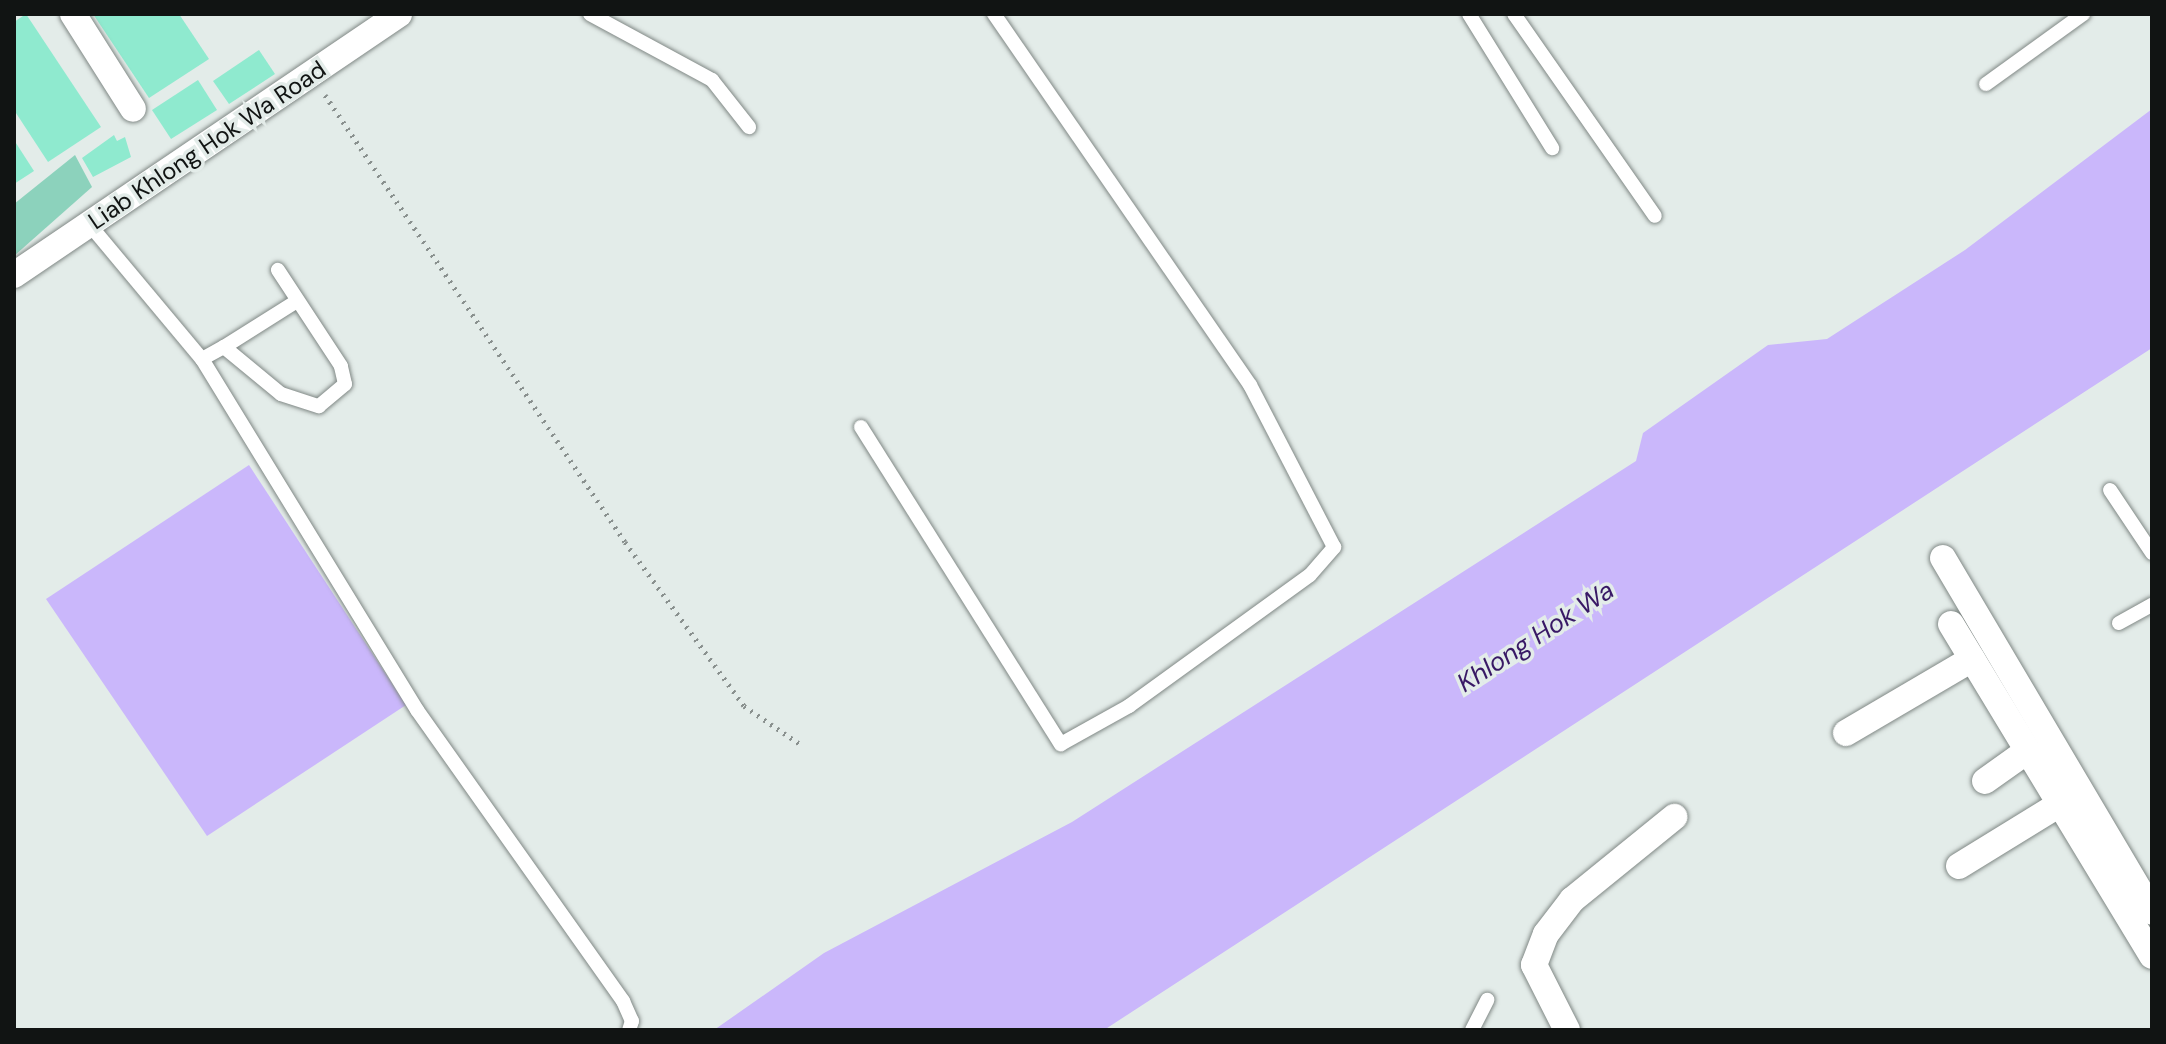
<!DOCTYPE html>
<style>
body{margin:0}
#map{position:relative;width:2166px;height:1044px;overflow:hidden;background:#e3ece9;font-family:"DM Sans",sans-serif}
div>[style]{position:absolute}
.green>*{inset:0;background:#8cd2bc}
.water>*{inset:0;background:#cab7fb}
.building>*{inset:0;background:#8feacf}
.path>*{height:5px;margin-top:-2.5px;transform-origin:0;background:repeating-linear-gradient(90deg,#89908e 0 2px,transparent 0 8px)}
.roads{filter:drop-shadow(0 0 2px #808885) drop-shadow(0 0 2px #808885)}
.lane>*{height:14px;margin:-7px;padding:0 7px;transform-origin:7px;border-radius:7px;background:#fff}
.street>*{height:26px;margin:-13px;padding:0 13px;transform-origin:13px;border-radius:13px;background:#fff}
span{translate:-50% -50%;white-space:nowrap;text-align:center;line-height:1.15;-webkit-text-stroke:7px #e3ece9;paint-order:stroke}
.street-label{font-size:24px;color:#111413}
.water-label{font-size:26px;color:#381865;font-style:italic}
.frame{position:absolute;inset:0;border:16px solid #111413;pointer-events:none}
</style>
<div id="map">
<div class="green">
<div style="clip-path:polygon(75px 155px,92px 187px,14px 256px,14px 204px)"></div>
</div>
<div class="water">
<div style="clip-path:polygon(2152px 109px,2152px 348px,1104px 1030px,714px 1030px,824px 953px,1072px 822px,1636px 461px,1643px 433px,1768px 345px,1827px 339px,1965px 250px)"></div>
<div style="clip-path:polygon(249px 465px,406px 705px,207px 836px,46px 599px)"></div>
</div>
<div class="building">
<div style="clip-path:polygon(26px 14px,101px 127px,48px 162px,14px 110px,14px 22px)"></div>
<div style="clip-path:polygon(93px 14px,179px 14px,209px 59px,149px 98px)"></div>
<div style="clip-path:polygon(259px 50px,275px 74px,229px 104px,213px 81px)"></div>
<div style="clip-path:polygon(198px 80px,217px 110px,171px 139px,152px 110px)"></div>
<div style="clip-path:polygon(114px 135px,117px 141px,125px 137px,131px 157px,93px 177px,82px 158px)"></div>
<div style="clip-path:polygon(14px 140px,34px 171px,14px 184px)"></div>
</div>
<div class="path">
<div style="left:325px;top:95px;width:538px;rotate:56.13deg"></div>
<div style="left:625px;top:542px;width:203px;rotate:54deg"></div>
<div style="left:744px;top:706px;width:68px;rotate:34.2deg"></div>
</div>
<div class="roads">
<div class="lane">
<div style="left:590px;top:14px;width:139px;rotate:28.4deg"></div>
<div style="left:712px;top:80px;width:60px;rotate:51.8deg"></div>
<div style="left:1469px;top:14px;width:158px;rotate:58.2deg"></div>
<div style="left:1514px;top:14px;width:246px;rotate:55.1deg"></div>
<div style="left:1986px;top:84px;width:120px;rotate:-35.8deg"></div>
<div style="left:89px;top:224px;width:176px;rotate:50.1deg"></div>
<div style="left:202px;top:359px;width:412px;rotate:58.5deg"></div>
<div style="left:417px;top:710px;width:357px;rotate:54.7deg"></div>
<div style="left:623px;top:1001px;width:22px;rotate:66deg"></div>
<div style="left:632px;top:1021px;width:9px;rotate:108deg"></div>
<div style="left:224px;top:347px;width:86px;rotate:-32.2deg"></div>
<div style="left:202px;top:359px;width:25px;rotate:-29deg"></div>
<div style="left:224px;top:347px;width:74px;rotate:39.5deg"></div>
<div style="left:281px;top:394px;width:40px;rotate:18deg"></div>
<div style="left:319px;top:406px;width:34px;rotate:-40deg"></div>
<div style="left:345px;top:384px;width:18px;rotate:-103deg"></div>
<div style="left:341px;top:366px;width:115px;rotate:-123.3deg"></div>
<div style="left:861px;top:427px;width:375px;rotate:57.8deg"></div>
<div style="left:1061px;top:744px;width:78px;rotate:-29.2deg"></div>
<div style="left:1129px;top:706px;width:223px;rotate:-35.9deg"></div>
<div style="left:1310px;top:575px;width:37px;rotate:-49deg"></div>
<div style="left:1334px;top:547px;width:182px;rotate:-117.4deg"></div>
<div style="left:1250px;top:385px;width:451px;rotate:-124.6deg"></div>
<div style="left:2110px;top:490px;width:76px;rotate:56.3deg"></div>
<div style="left:2119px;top:623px;width:38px;rotate:-29deg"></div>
<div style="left:1472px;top:1030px;width:34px;rotate:-63deg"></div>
</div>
<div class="street">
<div style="left:73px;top:14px;width:112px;rotate:57.7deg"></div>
<div style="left:14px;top:275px;width:465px;rotate:-34.1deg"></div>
<div style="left:1943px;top:558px;width:411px;rotate:59.4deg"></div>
<div style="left:1951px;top:624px;width:388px;rotate:58.8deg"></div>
<div style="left:1846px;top:733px;width:146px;rotate:-30.4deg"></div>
<div style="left:1985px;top:781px;width:52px;rotate:-35.5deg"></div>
<div style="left:1959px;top:866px;width:116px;rotate:-31.6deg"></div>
<div style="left:1567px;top:1030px;width:73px;rotate:-116.9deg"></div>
<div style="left:1534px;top:965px;width:33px;rotate:-69deg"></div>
<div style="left:1546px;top:934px;width:43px;rotate:-52.6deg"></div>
<div style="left:1572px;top:900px;width:132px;rotate:-39.1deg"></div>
</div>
</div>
<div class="street-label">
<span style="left:207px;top:145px;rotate:-34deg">Liab Khlong Hok Wa Road</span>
</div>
<div class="water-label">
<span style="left:1536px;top:637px;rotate:-33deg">Khlong Hok Wa</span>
</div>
<div class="frame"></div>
</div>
